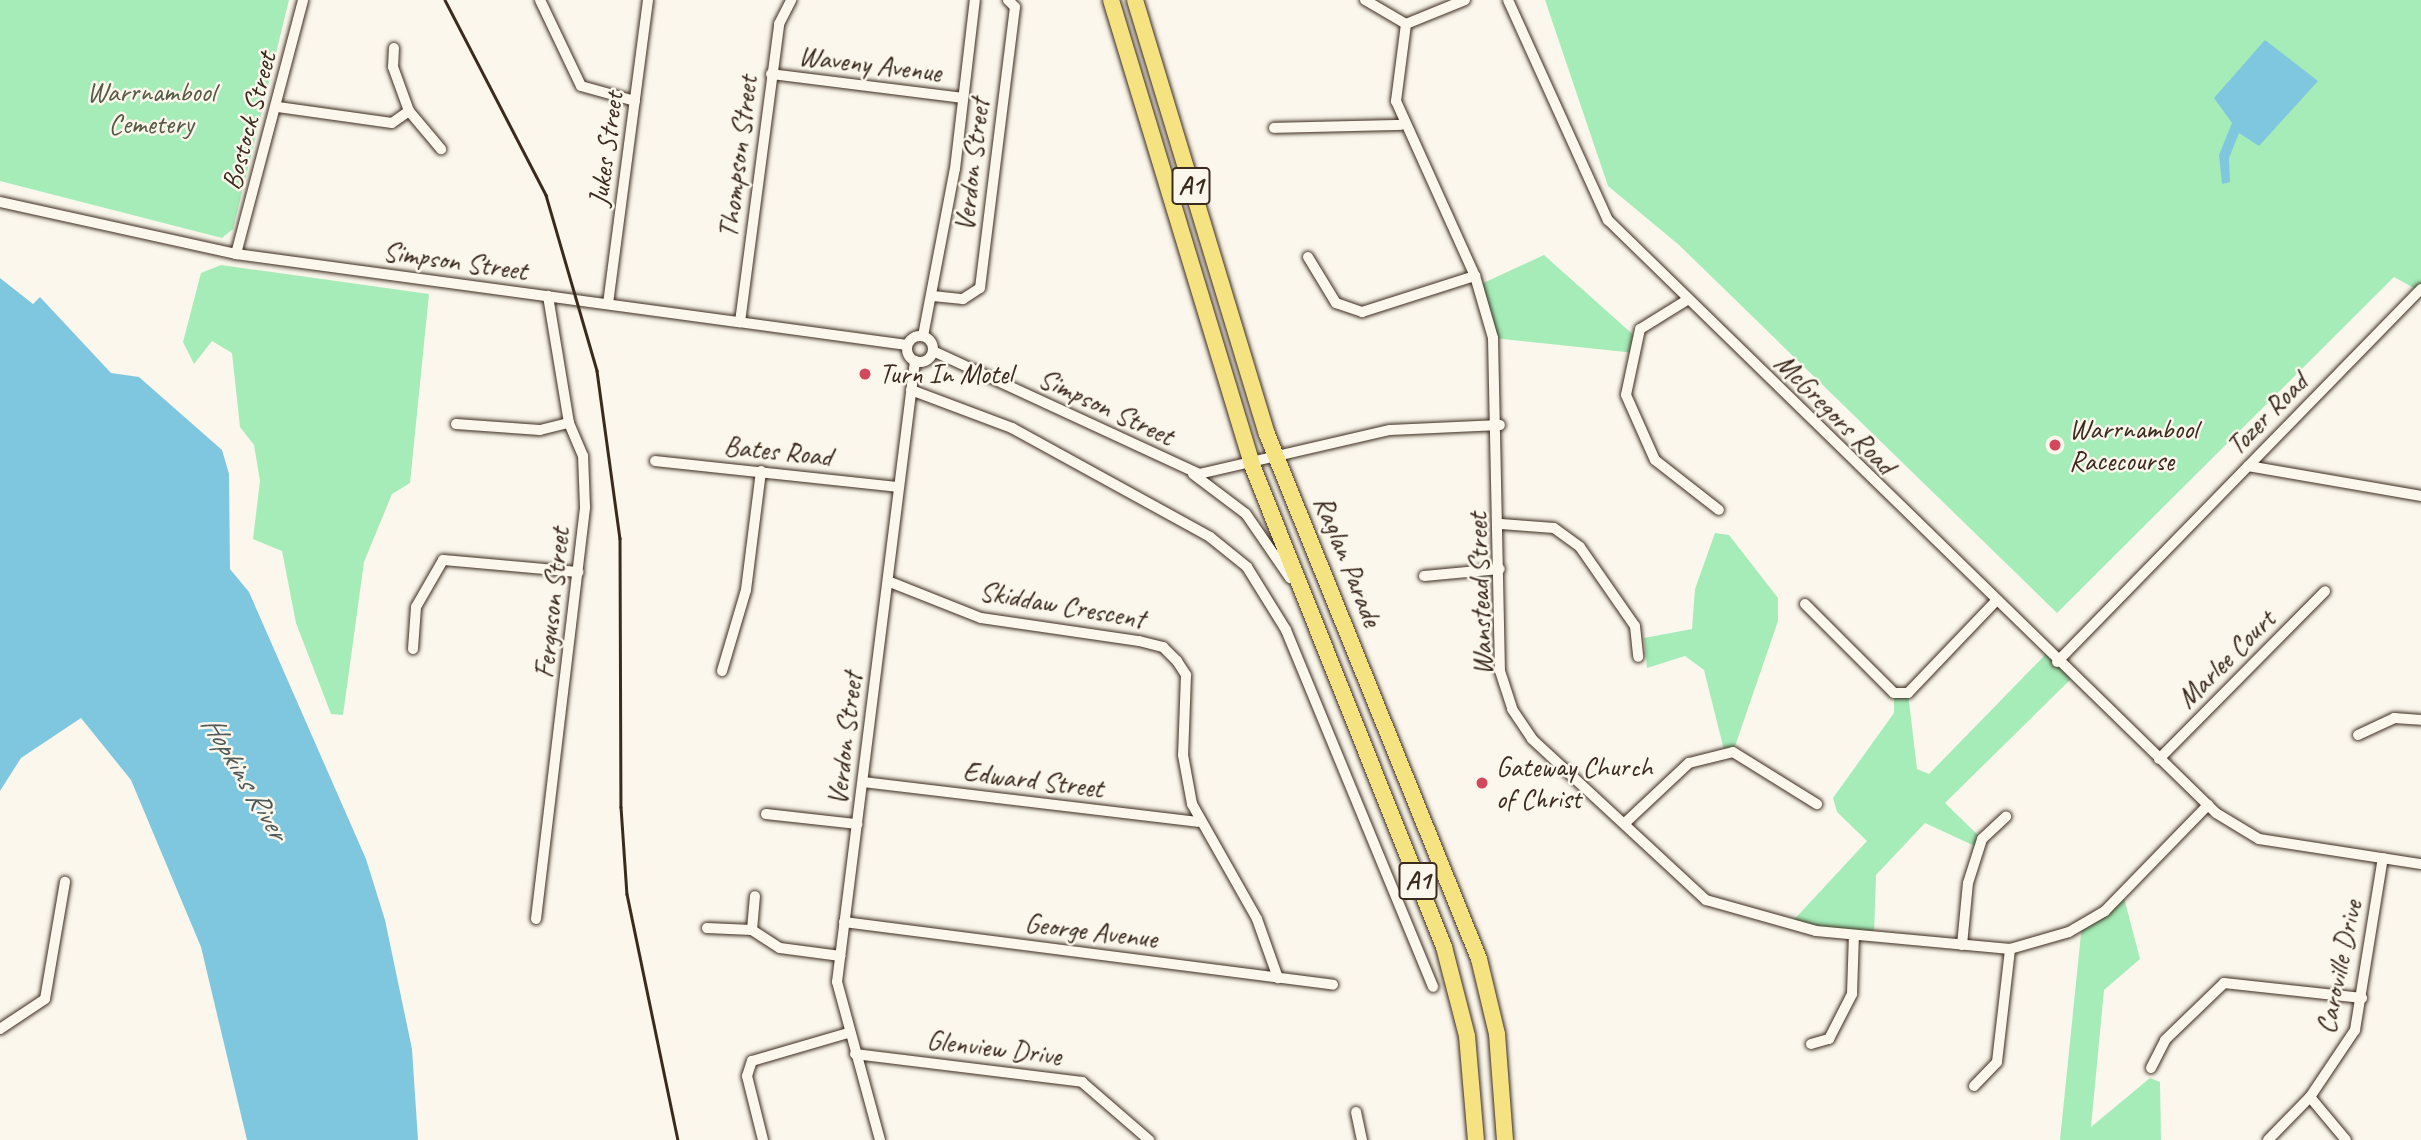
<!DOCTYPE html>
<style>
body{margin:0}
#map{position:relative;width:2421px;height:1140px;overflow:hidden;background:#fbf7ec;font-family:Caveat,sans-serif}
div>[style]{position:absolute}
.green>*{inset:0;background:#a5ecb8}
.water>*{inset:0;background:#7ec7df}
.roads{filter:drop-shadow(0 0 2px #3b2a1e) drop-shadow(0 0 2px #3b2a1e)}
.minor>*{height:10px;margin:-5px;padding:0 5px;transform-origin:5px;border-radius:5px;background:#fbf7ec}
.minor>.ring{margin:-5px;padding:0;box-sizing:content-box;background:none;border:10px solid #fbf7ec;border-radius:50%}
.highway>*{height:16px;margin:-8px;padding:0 8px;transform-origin:8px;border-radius:8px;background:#f5e382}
.rail>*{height:2.5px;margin:-1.25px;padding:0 1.25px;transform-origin:1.25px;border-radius:1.25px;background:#3b2a1e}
.dots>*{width:19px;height:19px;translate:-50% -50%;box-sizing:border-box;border:4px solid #fbf7ec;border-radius:50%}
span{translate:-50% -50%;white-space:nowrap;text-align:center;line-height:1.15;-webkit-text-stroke:5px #fbf7ec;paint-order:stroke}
.shield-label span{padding:2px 5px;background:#fbf7ec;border:2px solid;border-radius:5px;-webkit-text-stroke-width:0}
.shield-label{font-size:26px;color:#3b2a1e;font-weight:700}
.street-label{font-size:28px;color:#3b2a1e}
.park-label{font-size:28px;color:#565a44}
.poi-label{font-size:28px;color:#3b2a1e}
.left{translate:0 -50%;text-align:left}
.water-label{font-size:30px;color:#4f5958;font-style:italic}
</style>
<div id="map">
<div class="green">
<div style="clip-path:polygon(0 0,289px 0,233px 229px,222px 238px,0 181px)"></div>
<div style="clip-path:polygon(1545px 0,2421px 0,2421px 292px,2394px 277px,2057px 613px,1679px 245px,1608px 186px)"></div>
<div style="clip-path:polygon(1544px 255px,1638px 339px,1635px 353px,1493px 338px,1479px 285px)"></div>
<div style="clip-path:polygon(221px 265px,429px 294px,410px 483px,392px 494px,364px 562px,343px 715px,331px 714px,296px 623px,282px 551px,253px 539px,260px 481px,254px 445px,240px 427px,232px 353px,212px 341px,194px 364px,183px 342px,201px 273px)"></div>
<div style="clip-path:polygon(1715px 533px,1729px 535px,1778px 598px,1778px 621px,1733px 752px,1725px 754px,1704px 670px,1685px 656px,1647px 668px,1644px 638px,1692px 629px,1695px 589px)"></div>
<div style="clip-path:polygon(2047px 653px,2073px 677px,1945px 803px,1982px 839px,1979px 848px,1925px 823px,1876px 875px,1874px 936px,1790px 924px,1867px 841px,1837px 812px,1833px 798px,1894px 713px,1894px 693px,1908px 693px,1917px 769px,1929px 774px)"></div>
<div style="clip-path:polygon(2123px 894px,2140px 959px,2104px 990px,2091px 1127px,2150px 1078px,2160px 1082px,2161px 1140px,2060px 1140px,2082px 924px)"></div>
</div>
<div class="water">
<div style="clip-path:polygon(2265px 40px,2318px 81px,2259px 146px,2239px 133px,2229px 158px,2230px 182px,2222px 184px,2219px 155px,2232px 123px,2214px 98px)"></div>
<div style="clip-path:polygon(0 278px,33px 304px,40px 297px,111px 373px,139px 377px,222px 450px,229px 474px,230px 569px,249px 592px,366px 859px,385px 920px,412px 1049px,418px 1140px,247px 1140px,201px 947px,131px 780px,81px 718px,21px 758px,0 791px)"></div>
</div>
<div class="roads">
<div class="minor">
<div style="left:540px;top:0;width:95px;rotate:64.5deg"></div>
<div style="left:581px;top:86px;width:56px;rotate:15.5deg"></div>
<div style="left:1365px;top:0;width:48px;rotate:30.3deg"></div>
<div style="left:1465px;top:0;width:64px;rotate:157.9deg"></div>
<div style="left:1406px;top:24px;width:78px;rotate:97.4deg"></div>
<div style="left:1396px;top:101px;width:192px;rotate:65.7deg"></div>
<div style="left:1475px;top:276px;width:65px;rotate:73.8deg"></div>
<div style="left:1493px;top:338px;width:333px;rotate:88.8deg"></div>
<div style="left:1500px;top:671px;width:40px;rotate:72deg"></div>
<div style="left:1512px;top:709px;width:36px;rotate:56deg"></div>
<div style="left:1532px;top:739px;width:237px;rotate:42.8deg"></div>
<div style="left:1706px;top:900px;width:114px;rotate:15.7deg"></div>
<div style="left:1816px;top:931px;width:195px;rotate:5.3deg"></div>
<div style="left:2010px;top:949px;width:61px;rotate:-16.1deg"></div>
<div style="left:2069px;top:932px;width:42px;rotate:-30.3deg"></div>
<div style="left:2105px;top:911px;width:148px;rotate:-45.8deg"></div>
<div style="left:1508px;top:0;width:242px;rotate:65.6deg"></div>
<div style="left:1608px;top:220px;width:849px;rotate:44.28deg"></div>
<div style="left:2216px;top:813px;width:50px;rotate:31.2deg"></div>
<div style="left:2259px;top:839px;width:164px;rotate:8.8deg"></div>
<div style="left:771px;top:74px;width:193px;rotate:7.1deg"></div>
<div style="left:278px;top:107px;width:115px;rotate:8deg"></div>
<div style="left:392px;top:123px;width:21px;rotate:-35deg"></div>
<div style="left:409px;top:111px;width:47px;rotate:-110deg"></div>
<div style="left:393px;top:67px;width:19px;rotate:-87deg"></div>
<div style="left:409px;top:111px;width:50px;rotate:49.9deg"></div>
<div style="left:1274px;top:128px;width:127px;rotate:-1.4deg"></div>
<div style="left:0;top:202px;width:242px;rotate:12.4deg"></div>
<div style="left:236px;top:254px;width:677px;rotate:7.72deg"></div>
<div style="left:236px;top:254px;width:263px;rotate:-75.2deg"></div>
<div style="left:1308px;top:257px;width:54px;rotate:58.7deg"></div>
<div style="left:1336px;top:303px;width:28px;rotate:19deg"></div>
<div style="left:1362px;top:312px;width:119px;rotate:-17.7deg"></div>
<div style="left:933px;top:296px;width:30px;rotate:6deg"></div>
<div style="left:963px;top:299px;width:20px;rotate:-33deg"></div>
<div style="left:980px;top:288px;width:283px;rotate:-82.9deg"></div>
<div style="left:1015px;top:7px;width:10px;rotate:-135deg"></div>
<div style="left:1687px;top:300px;width:55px;rotate:148.3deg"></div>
<div style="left:1640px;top:329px;width:67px;rotate:102deg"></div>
<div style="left:1626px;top:395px;width:71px;rotate:66deg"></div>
<div style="left:1655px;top:460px;width:81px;rotate:38deg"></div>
<div style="left:608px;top:304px;width:307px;rotate:-82.5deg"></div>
<div style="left:740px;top:322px;width:301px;rotate:-82.5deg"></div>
<div style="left:779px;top:24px;width:27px;rotate:-63deg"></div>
<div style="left:923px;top:336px;width:170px;rotate:-79.2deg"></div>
<div style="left:955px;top:169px;width:170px;rotate:-83.3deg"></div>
<div class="ring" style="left:907px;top:336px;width:16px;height:16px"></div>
<div style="left:933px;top:351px;width:293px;rotate:24.8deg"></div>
<div style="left:1199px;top:474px;width:196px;rotate:-13deg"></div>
<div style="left:1390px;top:430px;width:110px;rotate:-2.6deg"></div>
<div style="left:911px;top:390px;width:108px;rotate:20.6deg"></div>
<div style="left:1012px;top:428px;width:226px;rotate:28.8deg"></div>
<div style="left:1210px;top:537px;width:48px;rotate:39deg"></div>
<div style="left:1247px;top:567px;width:74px;rotate:58.2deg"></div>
<div style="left:1286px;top:630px;width:386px;rotate:67.6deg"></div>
<div style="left:456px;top:424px;width:84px;rotate:4.1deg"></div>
<div style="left:540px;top:430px;width:30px;rotate:-14deg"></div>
<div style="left:655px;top:461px;width:243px;rotate:6.1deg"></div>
<div style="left:2248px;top:466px;width:176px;rotate:9.8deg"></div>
<div style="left:1193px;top:474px;width:66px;rotate:37deg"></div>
<div style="left:1246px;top:514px;width:78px;rotate:55.5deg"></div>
<div style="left:1501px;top:524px;width:53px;rotate:4.3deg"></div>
<div style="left:1554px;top:528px;width:32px;rotate:36deg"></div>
<div style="left:1580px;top:547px;width:96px;rotate:55.2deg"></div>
<div style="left:1635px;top:626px;width:31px;rotate:84deg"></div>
<div style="left:1424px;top:576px;width:76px;rotate:-5.3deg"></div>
<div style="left:890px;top:582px;width:98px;rotate:21.6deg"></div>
<div style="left:981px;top:618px;width:160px;rotate:8.3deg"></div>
<div style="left:1139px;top:641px;width:25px;rotate:14deg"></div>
<div style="left:1163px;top:647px;width:20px;rotate:45deg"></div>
<div style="left:1177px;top:661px;width:17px;rotate:57deg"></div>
<div style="left:1186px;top:675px;width:80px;rotate:92.1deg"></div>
<div style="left:1183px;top:755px;width:50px;rotate:79.6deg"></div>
<div style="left:1192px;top:804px;width:132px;rotate:60.5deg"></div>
<div style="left:1257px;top:919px;width:63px;rotate:70.4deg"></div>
<div style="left:1805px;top:604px;width:126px;rotate:45deg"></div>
<div style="left:1894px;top:693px;width:14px"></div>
<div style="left:1908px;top:693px;width:126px;rotate:-46.3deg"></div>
<div style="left:413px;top:649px;width:42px;rotate:-85.9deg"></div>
<div style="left:416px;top:607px;width:54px;rotate:-60.1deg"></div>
<div style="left:443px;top:560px;width:136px;rotate:5.1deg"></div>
<div style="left:2057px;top:662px;width:521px;rotate:-45.7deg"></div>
<div style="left:722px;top:671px;width:84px;rotate:-73.5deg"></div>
<div style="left:746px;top:590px;width:120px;rotate:-82.8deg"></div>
<div style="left:2358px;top:735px;width:40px;rotate:-25deg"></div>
<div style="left:2394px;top:718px;width:27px;rotate:4deg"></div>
<div style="left:2159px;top:759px;width:236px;rotate:-45.3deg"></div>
<div style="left:863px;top:782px;width:337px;rotate:6.8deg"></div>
<div style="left:766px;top:814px;width:92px;rotate:6.3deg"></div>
<div style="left:1625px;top:823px;width:88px;rotate:-43.2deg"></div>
<div style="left:1689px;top:763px;width:45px;rotate:-14deg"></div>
<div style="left:1733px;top:752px;width:99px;rotate:31.8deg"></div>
<div style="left:536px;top:919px;width:415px;rotate:-83.2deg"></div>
<div style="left:585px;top:507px;width:51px;rotate:-92.2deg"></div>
<div style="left:583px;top:456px;width:36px;rotate:-113deg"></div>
<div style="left:569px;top:423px;width:129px;rotate:-99.4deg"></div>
<div style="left:844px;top:922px;width:493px;rotate:7.3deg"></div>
<div style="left:707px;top:928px;width:45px;rotate:2.5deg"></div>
<div style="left:752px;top:930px;width:33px;rotate:33deg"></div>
<div style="left:780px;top:948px;width:61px;rotate:7.6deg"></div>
<div style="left:752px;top:930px;width:34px;rotate:-85deg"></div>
<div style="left:1962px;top:945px;width:62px;rotate:-84.5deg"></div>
<div style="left:1968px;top:883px;width:46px;rotate:-72.3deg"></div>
<div style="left:1982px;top:839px;width:33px;rotate:-43deg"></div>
<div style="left:0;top:1029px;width:54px;rotate:-33.7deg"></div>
<div style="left:45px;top:999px;width:119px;rotate:-80.3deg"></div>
<div style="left:1811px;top:1044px;width:19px;rotate:-16deg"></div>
<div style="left:1829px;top:1039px;width:51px;rotate:-62.9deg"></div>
<div style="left:1852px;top:994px;width:59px;rotate:-88.1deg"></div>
<div style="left:855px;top:1054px;width:229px;rotate:7deg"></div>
<div style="left:1082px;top:1082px;width:89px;rotate:40.9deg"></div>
<div style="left:2151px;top:1068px;width:31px;rotate:-63deg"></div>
<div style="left:2165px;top:1040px;width:82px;rotate:-44deg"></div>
<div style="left:2224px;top:983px;width:139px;rotate:6.2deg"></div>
<div style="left:1974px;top:1086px;width:33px;rotate:-46deg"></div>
<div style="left:1997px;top:1062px;width:114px;rotate:-83.4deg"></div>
<div style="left:2310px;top:1097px;width:56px;rotate:50.1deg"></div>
<div style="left:1356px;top:1112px;width:29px;rotate:78deg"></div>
<div style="left:763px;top:1140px;width:66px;rotate:-104deg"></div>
<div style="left:747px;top:1076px;width:16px;rotate:-72deg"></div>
<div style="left:752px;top:1061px;width:100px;rotate:-16.3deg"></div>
<div style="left:880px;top:1140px;width:164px;rotate:-105.2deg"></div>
<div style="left:837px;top:982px;width:626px;rotate:-82.84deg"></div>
<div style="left:2268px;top:1140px;width:60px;rotate:-45.7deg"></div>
<div style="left:2310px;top:1097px;width:81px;rotate:-56.1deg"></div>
<div style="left:2355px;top:1030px;width:174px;rotate:-80.8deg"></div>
</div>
<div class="highway">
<div style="left:1111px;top:0;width:486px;rotate:73.1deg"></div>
<div style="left:1252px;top:465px;width:519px;rotate:68.28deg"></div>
<div style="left:1444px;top:947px;width:92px;rotate:75.5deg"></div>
<div style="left:1467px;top:1036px;width:104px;rotate:85.1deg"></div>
<div style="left:1135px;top:0;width:454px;rotate:73.1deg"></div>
<div style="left:1267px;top:434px;width:566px;rotate:68.01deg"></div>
<div style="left:1479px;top:959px;width:77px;rotate:76.5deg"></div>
<div style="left:1497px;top:1034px;width:106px;rotate:85.7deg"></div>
</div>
</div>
<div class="rail">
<div style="left:445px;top:0;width:220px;rotate:62.6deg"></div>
<div style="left:546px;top:195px;width:183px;rotate:73.8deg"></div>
<div style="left:597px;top:371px;width:169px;rotate:82.2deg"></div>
<div style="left:620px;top:538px;width:269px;rotate:89.8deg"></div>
<div style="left:621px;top:807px;width:87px;rotate:86.1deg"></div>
<div style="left:627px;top:894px;width:251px;rotate:78.3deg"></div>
</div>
<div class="dots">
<div style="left:865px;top:374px;background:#d1495b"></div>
<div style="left:2055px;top:445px;background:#d1495b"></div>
<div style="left:1482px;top:783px;background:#d1495b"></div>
</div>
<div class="shield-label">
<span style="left:1191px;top:186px">A1</span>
<span style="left:1418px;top:881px">A1</span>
</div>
<div class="street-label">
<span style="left:870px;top:64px;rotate:7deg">Waveny Avenue</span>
<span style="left:249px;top:121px;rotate:-75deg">Bostock Street</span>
<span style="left:606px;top:149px;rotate:-82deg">Jukes Street</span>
<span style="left:738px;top:157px;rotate:-83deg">Thompson Street</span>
<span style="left:972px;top:165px;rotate:-83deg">Verdon Street</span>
<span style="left:455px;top:261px;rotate:8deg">Simpson Street</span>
<span style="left:1106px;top:407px;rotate:25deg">Simpson Street</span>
<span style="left:1835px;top:414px;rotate:45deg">McGregors Road</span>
<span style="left:2267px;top:414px;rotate:-46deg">Tozer Road</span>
<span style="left:778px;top:451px;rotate:6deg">Bates Road</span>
<span style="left:1348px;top:561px;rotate:68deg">Raglan Parade</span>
<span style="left:1480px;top:594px;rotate:-92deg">Wanstead Street</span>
<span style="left:552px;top:603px;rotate:-84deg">Ferguson Street</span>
<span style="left:1062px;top:605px;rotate:10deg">Skiddaw Crescent</span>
<span style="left:2226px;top:659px;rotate:-45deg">Marlee Court</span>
<span style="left:845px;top:739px;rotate:-83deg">Verdon Street</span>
<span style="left:1033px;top:780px;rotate:7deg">Edward Street</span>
<span style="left:1091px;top:931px;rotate:7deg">George Avenue</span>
<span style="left:2339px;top:967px;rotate:-78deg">Caroville Drive</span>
<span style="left:994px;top:1048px;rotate:7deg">Glenview Drive</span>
</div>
<div class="park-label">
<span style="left:151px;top:108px">Warrnambool<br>Cemetery</span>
</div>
<div class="poi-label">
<span class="left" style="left:879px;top:374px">Turn In Motel</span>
<span class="left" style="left:2069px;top:445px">Warrnambool<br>Racecourse</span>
<span class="left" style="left:1496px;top:783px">Gateway Church<br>of Christ</span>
</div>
<div class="water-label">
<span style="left:245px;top:777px;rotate:59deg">Hopkins River</span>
</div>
</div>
